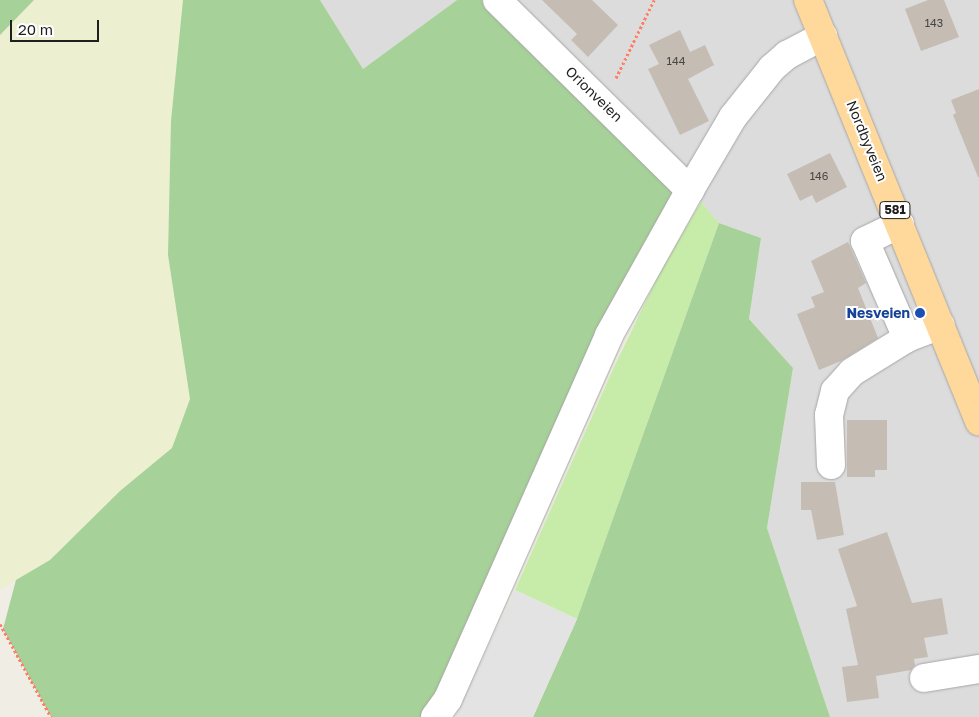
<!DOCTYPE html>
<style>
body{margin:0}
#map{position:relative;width:979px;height:717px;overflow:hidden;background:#f0ede5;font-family:"Golos Text",sans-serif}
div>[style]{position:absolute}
.residential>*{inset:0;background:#dddcdc}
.farmland>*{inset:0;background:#ecf0d0}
.grass>*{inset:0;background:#c7eca9}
.forest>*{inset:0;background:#a6d198}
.parking>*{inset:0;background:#e3e3e3}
.building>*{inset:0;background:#c5bcb4}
.path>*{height:3px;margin-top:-1.5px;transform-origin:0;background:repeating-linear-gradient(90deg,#ff7e68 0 2.5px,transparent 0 5px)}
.roads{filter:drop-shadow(0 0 1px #a6a6a6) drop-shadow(0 0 1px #a6a6a6)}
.minor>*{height:28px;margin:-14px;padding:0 14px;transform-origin:14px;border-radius:14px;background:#fff}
.major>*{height:28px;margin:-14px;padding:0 14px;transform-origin:14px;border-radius:14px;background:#ffd99b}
.dots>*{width:14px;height:14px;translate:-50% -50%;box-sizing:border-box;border:2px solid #fff;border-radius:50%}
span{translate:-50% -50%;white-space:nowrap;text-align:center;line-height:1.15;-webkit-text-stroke:4px #fff;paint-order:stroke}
.number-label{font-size:11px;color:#484644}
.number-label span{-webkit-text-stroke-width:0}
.shield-label span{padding:1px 4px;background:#fff;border:1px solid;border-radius:4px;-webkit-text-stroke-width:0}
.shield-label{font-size:12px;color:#1f1f1f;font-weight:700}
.street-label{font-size:14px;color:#1f1f1f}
.transit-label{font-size:14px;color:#164399;font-weight:700}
.right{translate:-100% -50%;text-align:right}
.scale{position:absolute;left:10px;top:20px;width:89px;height:22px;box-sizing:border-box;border:2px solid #1f1f1f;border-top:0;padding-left:6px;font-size:15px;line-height:18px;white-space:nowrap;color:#1f1f1f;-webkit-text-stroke:4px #fff;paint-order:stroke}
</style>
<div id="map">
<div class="residential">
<div style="clip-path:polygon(320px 0,457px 0,363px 69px)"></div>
<div style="clip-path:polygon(499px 0,979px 0,979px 717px,830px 717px,767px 528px,793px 368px,749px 319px,761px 238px,719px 223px,690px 190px)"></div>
</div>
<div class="farmland">
<div style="clip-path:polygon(34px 0,183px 0,171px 121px,168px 255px,190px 399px,172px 448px,120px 491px,50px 560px,0 590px,0 35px)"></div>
</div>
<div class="grass">
<div style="clip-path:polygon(701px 202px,719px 223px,577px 619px,515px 590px,614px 367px,662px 268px)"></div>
</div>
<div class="forest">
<div style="clip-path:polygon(0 0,34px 0,0 35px)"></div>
<div style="clip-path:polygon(183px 0,320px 0,363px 69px,457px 0,499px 0,690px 190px,435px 717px,51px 717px,3px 629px,16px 580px,50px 560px,120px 491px,172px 448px,190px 399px,168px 255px,171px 121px)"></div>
<div style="clip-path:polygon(719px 223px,761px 238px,749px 319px,793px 368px,767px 528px,830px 717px,533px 717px,577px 619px)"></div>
</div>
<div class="parking">
<div style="clip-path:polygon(515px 590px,577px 619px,533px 717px,455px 717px)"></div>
</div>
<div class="building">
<div style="clip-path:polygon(542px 0,592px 0,618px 25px,588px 57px,571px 40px,577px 34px)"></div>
<div style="clip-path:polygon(928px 0,944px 0,959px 37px,921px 51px,905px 9px)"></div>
<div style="clip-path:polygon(680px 30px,690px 52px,705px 45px,714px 65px,688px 79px,709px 121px,680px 135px,648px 69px,659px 64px,649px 45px)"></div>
<div style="clip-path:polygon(979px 89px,979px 177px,978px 177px,953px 115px,956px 113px,951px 100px)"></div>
<div style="clip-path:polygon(830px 153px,847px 187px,816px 203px,812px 195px,800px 201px,787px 174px)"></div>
<div style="clip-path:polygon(848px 242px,866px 283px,858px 288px,878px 338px,841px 361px,819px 370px,797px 314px,815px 307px,811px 297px,824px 292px,811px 261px)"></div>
<div style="clip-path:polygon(847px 420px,887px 420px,887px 470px,875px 470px,875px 477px,847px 477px)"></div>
<div style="clip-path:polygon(801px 482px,835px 482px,844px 535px,817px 540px,811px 510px,801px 510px)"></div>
<div style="clip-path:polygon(887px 532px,912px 603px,942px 598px,948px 634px,924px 638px,928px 657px,914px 659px,915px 665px,911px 670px,876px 676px,879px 698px,847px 702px,842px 667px,858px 665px,846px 609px,857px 606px,838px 549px)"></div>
</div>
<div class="path">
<div style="left:616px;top:78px;width:87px;rotate:-64deg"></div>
<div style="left:0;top:624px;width:106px;rotate:61.3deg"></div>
</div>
<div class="roads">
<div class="minor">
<div style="left:497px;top:0;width:271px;rotate:44.6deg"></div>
<div style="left:900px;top:224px;width:39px;rotate:154deg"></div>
<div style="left:865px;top:241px;width:106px;rotate:66.6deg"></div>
<div style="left:831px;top:465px;width:50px;rotate:-92.3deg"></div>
<div style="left:829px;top:415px;width:25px;rotate:-76deg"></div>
<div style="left:835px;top:391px;width:25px;rotate:-48deg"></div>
<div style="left:852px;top:372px;width:65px;rotate:-31.7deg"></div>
<div style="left:907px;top:338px;width:36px;rotate:-21deg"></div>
<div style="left:924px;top:678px;width:56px;rotate:-9.3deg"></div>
<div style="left:435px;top:717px;width:22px;rotate:-54deg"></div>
<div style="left:448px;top:699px;width:398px;rotate:-66.1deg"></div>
<div style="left:609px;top:335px;width:166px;rotate:-60.8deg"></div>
<div style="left:690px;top:190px;width:85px;rotate:-59.5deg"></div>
<div style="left:733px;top:117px;width:63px;rotate:-51.5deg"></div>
<div style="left:772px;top:68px;width:20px;rotate:-41deg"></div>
<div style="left:787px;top:55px;width:41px;rotate:-27.8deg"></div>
</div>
<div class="major">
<div style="left:808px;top:0;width:455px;rotate:67.9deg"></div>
</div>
</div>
<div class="dots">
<div style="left:920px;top:313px;background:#1a4fb4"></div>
</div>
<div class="number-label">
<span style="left:934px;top:23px">143</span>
<span style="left:676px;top:61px">144</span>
<span style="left:819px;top:176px">146</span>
</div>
<div class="shield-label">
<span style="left:895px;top:210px">581</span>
</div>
<div class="street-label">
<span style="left:594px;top:94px;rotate:44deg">Orionveien</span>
<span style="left:867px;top:141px;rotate:68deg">Nordbyveien</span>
</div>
<div class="transit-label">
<span class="right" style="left:910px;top:313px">Nesveien</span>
</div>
<div class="scale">20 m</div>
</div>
